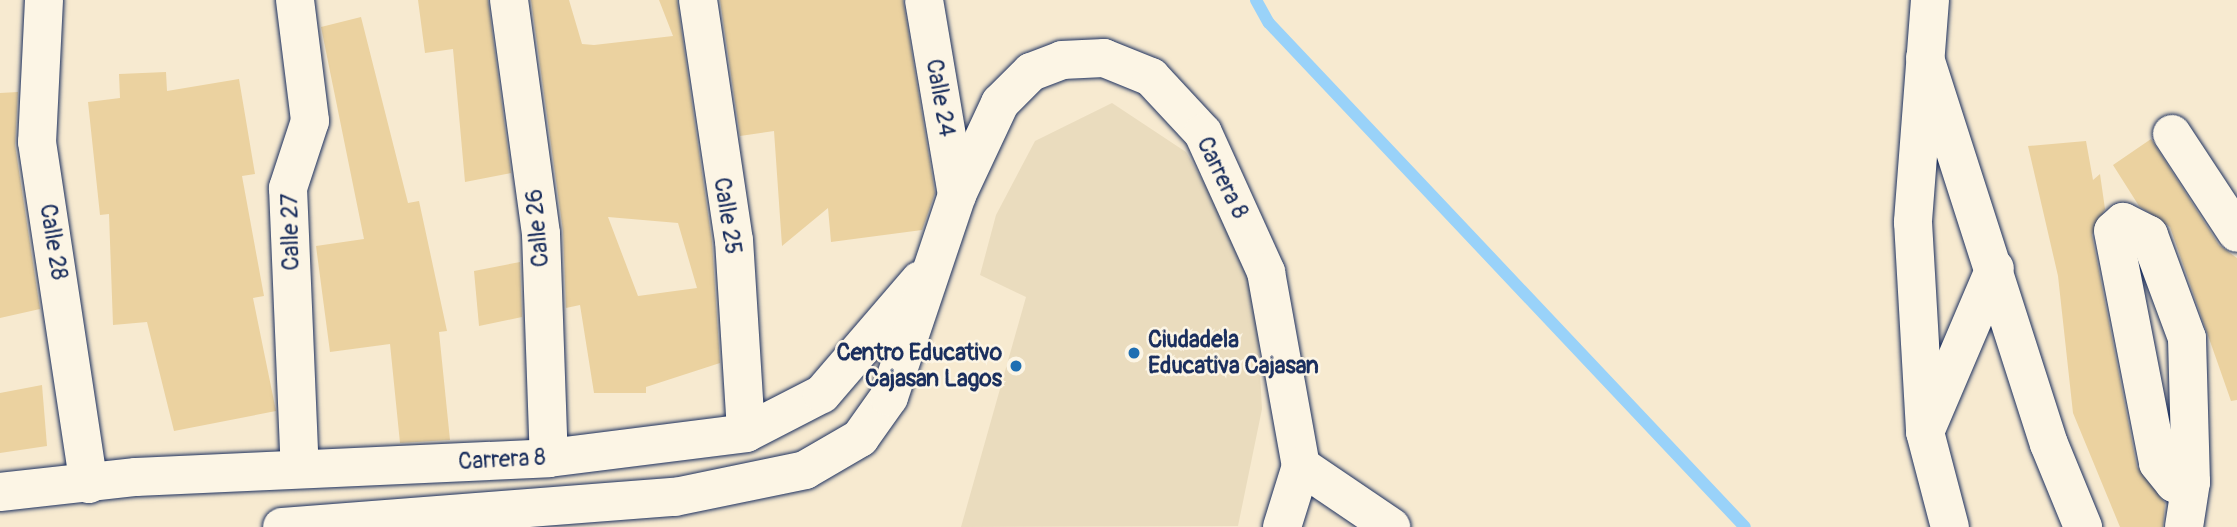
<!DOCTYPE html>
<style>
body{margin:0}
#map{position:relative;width:2237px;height:527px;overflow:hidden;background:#f7ead0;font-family:Pangolin,sans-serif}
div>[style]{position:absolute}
.built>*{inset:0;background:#eadcbe}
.stream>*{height:12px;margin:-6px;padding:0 6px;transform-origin:6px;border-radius:6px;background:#99d2f9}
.building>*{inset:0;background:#ebd2a0}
.roads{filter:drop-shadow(0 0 2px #1b2f5e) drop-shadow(0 0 2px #1b2f5e)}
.street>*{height:38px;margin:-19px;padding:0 19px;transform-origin:19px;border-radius:19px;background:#fcf5e5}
.secondary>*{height:38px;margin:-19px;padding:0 19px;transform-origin:19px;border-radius:19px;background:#fcf5e5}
.dots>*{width:19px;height:19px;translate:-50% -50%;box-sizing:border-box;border:4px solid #fcf5e5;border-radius:50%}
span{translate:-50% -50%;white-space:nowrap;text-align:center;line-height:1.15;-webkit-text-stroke:5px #fcf5e5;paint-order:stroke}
.street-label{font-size:23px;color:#1b2f5e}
.poi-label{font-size:23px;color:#1b2f5e;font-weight:700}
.left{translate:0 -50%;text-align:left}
.right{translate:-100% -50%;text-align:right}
</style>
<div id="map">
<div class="built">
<div style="clip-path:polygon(1112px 103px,1186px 152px,1254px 270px,1262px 409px,1238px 526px,961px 527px,1026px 297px,980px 275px,996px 215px,1035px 141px)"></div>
</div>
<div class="stream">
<div style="left:1256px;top:0;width:26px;rotate:61deg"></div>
<div style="left:1269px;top:23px;width:693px;rotate:46.64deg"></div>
</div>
<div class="building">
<div style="clip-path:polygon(418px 0,488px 0,511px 173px,465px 182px,453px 49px,425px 53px)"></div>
<div style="clip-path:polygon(evenodd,531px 0,569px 0,582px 44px,594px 45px,673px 36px,659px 0,677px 0,712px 242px,720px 363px,646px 387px,646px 393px,594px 393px,580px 305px,566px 308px,563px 231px,531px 0,608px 217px,678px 223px,697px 288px,638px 296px,608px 217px)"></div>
<div style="clip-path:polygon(720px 0,903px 0,935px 193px,922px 230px,831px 242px,828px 208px,782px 246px,774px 131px,740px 136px)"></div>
<div style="clip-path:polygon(361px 17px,408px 203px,419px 201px,447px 331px,439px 332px,450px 440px,400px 443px,390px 344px,330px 352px,316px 246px,364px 239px,321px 27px)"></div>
<div style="clip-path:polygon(166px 72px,167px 91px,239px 79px,255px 174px,242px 176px,264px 296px,253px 298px,276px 411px,174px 431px,147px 322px,113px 325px,109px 214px,100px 215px,88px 102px,120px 98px,119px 74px)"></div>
<div style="clip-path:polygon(18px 92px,15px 145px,40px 309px,0 318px,0 93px)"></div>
<div style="clip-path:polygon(2151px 139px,2219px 245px,2237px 258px,2237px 400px,2231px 401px,2170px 227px,2139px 206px,2113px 165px)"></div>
<div style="clip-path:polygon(2086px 141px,2093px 180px,2100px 174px,2105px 209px,2092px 235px,2137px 467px,2165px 503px,2163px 527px,2120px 527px,2073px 413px,2058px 276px,2028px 146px)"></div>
<div style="clip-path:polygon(520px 262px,522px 317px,479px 326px,474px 271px)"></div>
<div style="clip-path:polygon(42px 385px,47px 446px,0 453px,0 393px)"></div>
</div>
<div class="roads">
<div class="street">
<div style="left:44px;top:0;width:142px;rotate:92.8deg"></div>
<div style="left:37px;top:142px;width:346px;rotate:81.4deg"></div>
<div style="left:295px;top:0;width:122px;rotate:82.9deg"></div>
<div style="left:310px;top:121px;width:71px;rotate:108.2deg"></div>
<div style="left:288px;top:188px;width:281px;rotate:87.6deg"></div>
<div style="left:509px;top:0;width:236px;rotate:82.2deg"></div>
<div style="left:541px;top:234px;width:224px;rotate:88deg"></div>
<div style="left:698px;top:0;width:243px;rotate:81.5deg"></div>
<div style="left:734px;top:240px;width:193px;rotate:86.4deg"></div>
<div style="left:924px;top:0;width:198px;rotate:80.4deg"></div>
<div style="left:1925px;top:58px;width:405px;rotate:72.2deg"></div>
<div style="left:2049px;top:444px;width:90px;rotate:67.7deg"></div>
<div style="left:2172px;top:134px;width:118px;rotate:56.7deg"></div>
<div style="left:1925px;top:432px;width:178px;rotate:-66.9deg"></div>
<div style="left:2184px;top:527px;width:46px;rotate:-81.2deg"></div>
<div style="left:2191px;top:482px;width:144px;rotate:-91.6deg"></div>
<div style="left:2187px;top:338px;width:110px;rotate:-110.3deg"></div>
<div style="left:2149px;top:235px;width:29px;rotate:-153deg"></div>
<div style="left:2123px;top:222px;width:13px;rotate:138deg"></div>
<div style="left:2113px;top:231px;width:236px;rotate:79deg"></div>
<div style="left:2158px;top:463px;width:26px;rotate:51deg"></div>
<div style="left:2174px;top:483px;width:17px;rotate:-3deg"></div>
</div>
<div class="secondary">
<div style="left:1930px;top:0;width:223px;rotate:94.4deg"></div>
<div style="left:1913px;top:222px;width:210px;rotate:86.7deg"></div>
<div style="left:1925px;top:432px;width:98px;rotate:75.3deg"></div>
<div style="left:1301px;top:466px;width:109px;rotate:34.1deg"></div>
<div style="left:0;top:492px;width:137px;rotate:-6.3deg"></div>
<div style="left:136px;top:477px;width:413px;rotate:-2.6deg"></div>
<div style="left:549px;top:458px;width:199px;rotate:-7.2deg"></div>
<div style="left:746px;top:433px;width:85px;rotate:-27.2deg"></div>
<div style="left:822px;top:394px;width:150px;rotate:-49.3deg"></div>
<div style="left:282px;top:527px;width:394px;rotate:-4.4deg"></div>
<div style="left:675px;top:497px;width:133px;rotate:-11.7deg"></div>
<div style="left:805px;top:470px;width:64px;rotate:-30.2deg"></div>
<div style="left:860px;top:438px;width:50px;rotate:-54.7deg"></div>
<div style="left:889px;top:397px;width:213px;rotate:-71.4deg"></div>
<div style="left:957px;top:195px;width:102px;rotate:-64.9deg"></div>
<div style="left:1000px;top:103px;width:44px;rotate:-45deg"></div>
<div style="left:1031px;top:72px;width:33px;rotate:-21deg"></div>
<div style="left:1062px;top:60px;width:42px;rotate:-2.7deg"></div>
<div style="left:1104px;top:58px;width:51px;rotate:22deg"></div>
<div style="left:1151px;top:77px;width:76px;rotate:47.1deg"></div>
<div style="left:1203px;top:133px;width:153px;rotate:65.6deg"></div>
<div style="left:1266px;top:272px;width:197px;rotate:79.8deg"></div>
<div style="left:1301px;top:466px;width:64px;rotate:107.3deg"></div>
</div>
</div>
<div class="dots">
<div style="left:1134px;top:353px;background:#1f6fb2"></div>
<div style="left:1016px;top:366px;background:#1f6fb2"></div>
</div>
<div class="street-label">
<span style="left:940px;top:98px;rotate:80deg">Calle 24</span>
<span style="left:1222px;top:178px;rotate:64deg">Carrera 8</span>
<span style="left:727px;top:216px;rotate:81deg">Calle 25</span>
<span style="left:538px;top:228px;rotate:-95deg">Calle 26</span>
<span style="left:291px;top:232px;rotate:-91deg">Calle 27</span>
<span style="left:53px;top:242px;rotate:81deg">Calle 28</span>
<span style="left:502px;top:460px;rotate:-3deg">Carrera 8</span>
</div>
<div class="poi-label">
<span class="left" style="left:1148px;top:353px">Ciudadela<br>Educativa Cajasan</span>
<span class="right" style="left:1002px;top:366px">Centro Educativo<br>Cajasan Lagos</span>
</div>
</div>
